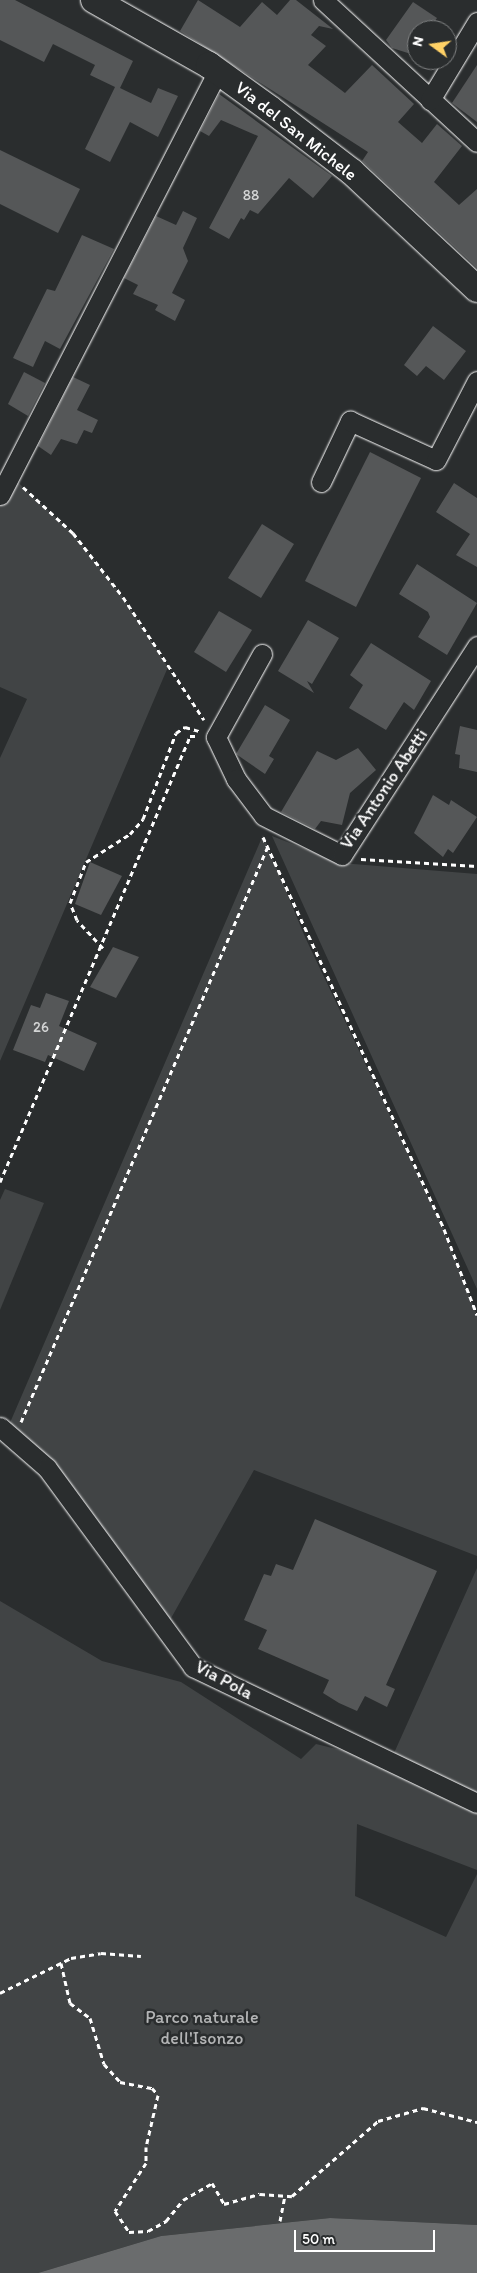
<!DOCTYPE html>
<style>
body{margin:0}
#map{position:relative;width:477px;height:2273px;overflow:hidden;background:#2a2d2e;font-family:Itim,sans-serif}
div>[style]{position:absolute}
.green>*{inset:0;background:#414445}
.water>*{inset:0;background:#6a6c6d}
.building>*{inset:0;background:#555758}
.path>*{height:3px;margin-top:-1.5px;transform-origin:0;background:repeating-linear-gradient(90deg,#fff 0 5px,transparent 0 9px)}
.roads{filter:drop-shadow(0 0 1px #fff) drop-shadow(0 0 1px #fff)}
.street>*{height:19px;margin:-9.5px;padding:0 9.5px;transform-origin:9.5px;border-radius:9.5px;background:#2a2d2e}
.secondary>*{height:26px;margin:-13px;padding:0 13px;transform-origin:13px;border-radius:13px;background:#2a2d2e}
span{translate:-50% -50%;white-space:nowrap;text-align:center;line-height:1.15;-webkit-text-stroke:5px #2a2d2e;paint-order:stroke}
.number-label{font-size:15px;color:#d4d5d5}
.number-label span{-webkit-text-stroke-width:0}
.street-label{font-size:18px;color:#fff}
.park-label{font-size:18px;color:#b3b4b5}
.north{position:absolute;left:407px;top:20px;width:50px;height:50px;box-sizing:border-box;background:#2a2d2e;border:1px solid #7f8182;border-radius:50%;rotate:284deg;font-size:14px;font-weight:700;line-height:20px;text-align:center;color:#fff}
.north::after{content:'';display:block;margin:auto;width:18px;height:22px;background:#ffd166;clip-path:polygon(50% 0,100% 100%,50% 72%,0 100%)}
.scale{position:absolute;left:294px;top:2230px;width:141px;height:22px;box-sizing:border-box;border:2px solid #fff;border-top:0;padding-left:6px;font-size:15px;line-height:18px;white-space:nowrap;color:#fff;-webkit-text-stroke:4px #2a2d2e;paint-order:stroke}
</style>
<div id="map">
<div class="green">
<div style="clip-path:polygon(0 474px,11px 476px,73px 533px,123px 597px,168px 667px,0 1061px,0 758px,27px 699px,0 687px)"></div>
<div style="clip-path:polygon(263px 835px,305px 937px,444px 1229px,477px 1315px,477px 1556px,254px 1470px,165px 1629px,6px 1432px)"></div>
<div style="clip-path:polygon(272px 836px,341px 863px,477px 874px,477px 1289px)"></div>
<div style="clip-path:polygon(5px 1189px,44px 1203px,0 1310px,0 1200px)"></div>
<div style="clip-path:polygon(477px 1568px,477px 1870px,357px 1824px,355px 1896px,446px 1937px,477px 1874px,477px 2225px,330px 2218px,161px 2236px,38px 2273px,0 2273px,0 1601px,102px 1661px,181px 1682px,301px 1759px,316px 1744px,390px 1762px)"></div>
</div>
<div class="water">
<div style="clip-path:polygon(330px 2218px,477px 2225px,477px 2273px,38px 2273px,161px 2236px)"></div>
</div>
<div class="building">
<div style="clip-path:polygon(0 0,15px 0,133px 61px,120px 88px,151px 103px,158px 88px,178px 96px,158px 137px,130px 122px,110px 162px,85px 149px,115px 87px,90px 75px,95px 65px,53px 44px,44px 62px,0 40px)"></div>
<div style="clip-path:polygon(198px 0,240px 27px,262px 2px,277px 15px,290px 0,296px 0,333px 29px,319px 26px,311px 35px,326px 46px,308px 65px,345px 93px,372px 65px,414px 104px,398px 122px,422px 143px,437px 124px,462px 146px,434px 182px,459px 205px,477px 189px,477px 268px,362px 161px,368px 152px,180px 31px)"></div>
<div style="clip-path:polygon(413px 2px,437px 18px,429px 30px,417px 30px,417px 46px,411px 54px,392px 48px,386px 40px)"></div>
<div style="clip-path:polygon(477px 65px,477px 122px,452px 103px)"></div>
<div style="clip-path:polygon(219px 94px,332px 176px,313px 198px,289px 178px,258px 214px,250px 210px,244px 220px,241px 218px,229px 239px,209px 228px,258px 136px,221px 120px,209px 136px,200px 131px)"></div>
<div style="clip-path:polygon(0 150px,80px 189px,58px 233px,0 204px)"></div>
<div style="clip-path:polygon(183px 211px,197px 218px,183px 248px,188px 261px,172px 293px,185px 300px,175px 321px,155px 310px,158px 305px,133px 294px,138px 285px,124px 278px,156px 216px,176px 225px)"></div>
<div style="clip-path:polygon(82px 235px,114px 249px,60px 349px,45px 341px,33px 367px,13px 358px,47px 289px,55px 291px)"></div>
<div style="clip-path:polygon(433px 326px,466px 351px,444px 380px,426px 366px,417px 376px,404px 365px)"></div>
<div style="clip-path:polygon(24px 372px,45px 383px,28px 416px,8px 404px)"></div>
<div style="clip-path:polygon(73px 377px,90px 385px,77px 410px,98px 420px,92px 433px,84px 430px,77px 444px,61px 439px,51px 455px,38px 446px)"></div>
<div style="clip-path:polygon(370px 452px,421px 478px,356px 607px,305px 581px)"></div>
<div style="clip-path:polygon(454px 483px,477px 498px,477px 567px,456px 555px,470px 534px,436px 512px)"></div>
<div style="clip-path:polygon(262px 524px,294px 544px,261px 598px,228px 578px)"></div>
<div style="clip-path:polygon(417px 564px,477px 603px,447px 655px,418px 637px,430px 617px,428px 612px,399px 594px)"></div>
<div style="clip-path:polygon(219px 611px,252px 630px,226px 672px,194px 652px)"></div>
<div style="clip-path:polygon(308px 620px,339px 638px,312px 684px,307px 681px,314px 693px,278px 671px)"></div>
<div style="clip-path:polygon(371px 643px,431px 681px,414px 710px,404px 702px,386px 730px,349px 708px,363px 685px,350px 675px)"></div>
<div style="clip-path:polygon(265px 705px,290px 720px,269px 756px,274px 759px,265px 774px,236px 754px)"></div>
<div style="clip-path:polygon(460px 726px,477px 730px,477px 772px,459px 768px,460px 755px,455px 754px)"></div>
<div style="clip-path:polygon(358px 748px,376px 770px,350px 793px,342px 825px,321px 821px,315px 829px,281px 812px,317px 751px,336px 760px)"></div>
<div style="clip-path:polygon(433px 795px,449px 805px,451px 800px,477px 817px,453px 853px,448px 849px,443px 857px,414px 833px)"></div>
<div style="clip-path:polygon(90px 862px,122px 876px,101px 915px,75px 904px)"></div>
<div style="clip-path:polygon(113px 947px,139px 957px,116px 998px,90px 987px)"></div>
<div style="clip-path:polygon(46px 993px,69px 1001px,59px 1026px,97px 1043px,84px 1071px,48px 1055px,45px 1062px,13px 1050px,31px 1005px,40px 1008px)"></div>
<div style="clip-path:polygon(315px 1519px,437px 1571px,386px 1685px,395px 1689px,387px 1707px,365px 1696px,357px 1711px,339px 1703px,323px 1693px,329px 1680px,258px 1649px,267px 1630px,244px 1620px,264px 1574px,271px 1576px,276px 1564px,293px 1570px)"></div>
</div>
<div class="path">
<div style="left:23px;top:487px;width:68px;rotate:42.6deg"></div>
<div style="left:73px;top:533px;width:81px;rotate:52deg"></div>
<div style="left:123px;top:597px;width:147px;rotate:56.6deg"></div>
<div style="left:263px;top:837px;width:432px;rotate:65.2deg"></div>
<div style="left:444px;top:1229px;width:92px;rotate:69deg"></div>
<div style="left:361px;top:859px;width:116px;rotate:3.5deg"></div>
<div style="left:103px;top:948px;width:38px;rotate:-133deg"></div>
<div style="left:77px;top:920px;width:18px;rotate:-112deg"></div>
<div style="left:70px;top:903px;width:44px;rotate:-68.7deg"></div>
<div style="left:86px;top:862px;width:52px;rotate:-32.5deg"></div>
<div style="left:130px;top:834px;width:20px;rotate:-49deg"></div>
<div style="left:143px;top:819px;width:92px;rotate:-69deg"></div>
<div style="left:176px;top:733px;width:11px;rotate:-34deg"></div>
<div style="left:185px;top:727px;width:15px;rotate:16deg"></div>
<div style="left:0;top:1182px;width:485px;rotate:-66.9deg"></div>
<div style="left:190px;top:736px;width:8px"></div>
<div style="left:21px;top:1422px;width:627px;rotate:-66.79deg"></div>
<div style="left:61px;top:1963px;width:41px;rotate:77.3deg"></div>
<div style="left:70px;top:2003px;width:25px;rotate:37deg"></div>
<div style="left:90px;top:2018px;width:48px;rotate:73.1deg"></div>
<div style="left:104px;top:2064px;width:24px;rotate:48deg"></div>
<div style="left:120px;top:2082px;width:33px;rotate:11deg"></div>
<div style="left:152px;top:2088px;width:9px;rotate:49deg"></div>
<div style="left:158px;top:2095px;width:53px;rotate:103deg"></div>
<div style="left:146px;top:2147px;width:16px;rotate:90deg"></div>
<div style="left:146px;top:2163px;width:57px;rotate:122.9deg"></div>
<div style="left:115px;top:2211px;width:25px;rotate:56deg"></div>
<div style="left:129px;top:2232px;width:19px;rotate:-3deg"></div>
<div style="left:148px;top:2231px;width:21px;rotate:-29deg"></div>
<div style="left:166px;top:2221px;width:27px;rotate:-51deg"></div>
<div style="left:183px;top:2200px;width:34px;rotate:-30deg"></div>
<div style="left:212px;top:2183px;width:24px;rotate:60deg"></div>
<div style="left:224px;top:2204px;width:37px;rotate:-16deg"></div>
<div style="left:260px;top:2194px;width:32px;rotate:4deg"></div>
<div style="left:292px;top:2196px;width:114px;rotate:-41.1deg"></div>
<div style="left:378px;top:2121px;width:47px;rotate:-16.1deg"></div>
<div style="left:423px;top:2108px;width:56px;rotate:14.5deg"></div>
<div style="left:0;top:1993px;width:79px;rotate:-26.2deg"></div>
<div style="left:71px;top:1958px;width:30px;rotate:-9deg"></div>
<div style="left:101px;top:1953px;width:40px;rotate:4.3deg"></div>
<div style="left:280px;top:2221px;width:26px;rotate:-79deg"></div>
</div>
<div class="roads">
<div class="street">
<div style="left:323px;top:0;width:209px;rotate:42.7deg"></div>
<div style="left:430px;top:100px;width:91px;rotate:-58.9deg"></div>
<div style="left:321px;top:482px;width:68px;rotate:-64.6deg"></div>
<div style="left:350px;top:421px;width:94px;rotate:24.4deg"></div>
<div style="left:436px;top:460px;width:89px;rotate:-62.6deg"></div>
<div style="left:0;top:495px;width:477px;rotate:-62.8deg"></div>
<div style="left:262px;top:654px;width:95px;rotate:119deg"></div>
<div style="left:216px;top:737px;width:47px;rotate:64.5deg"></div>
<div style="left:236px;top:779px;width:46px;rotate:52.9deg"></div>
<div style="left:264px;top:816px;width:87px;rotate:26.6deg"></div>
<div style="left:342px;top:855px;width:249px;rotate:-57.1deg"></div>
<div style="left:0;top:1427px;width:62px;rotate:41.1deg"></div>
<div style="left:47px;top:1468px;width:247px;rotate:53.7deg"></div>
<div style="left:193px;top:1667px;width:315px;rotate:25.6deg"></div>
</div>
<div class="secondary">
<div style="left:94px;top:0;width:132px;rotate:29.5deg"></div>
<div style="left:209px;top:65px;width:75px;rotate:35.8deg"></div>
<div style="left:270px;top:109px;width:103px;rotate:37.5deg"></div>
<div style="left:352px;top:172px;width:171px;rotate:43.1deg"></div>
</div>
</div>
<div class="number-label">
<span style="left:251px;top:196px">88</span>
<span style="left:41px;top:1028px">26</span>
</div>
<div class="street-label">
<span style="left:296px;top:131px;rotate:38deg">Via del San Michele</span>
<span style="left:384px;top:789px;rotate:-56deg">Via Antonio Abetti</span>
<span style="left:224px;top:1680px;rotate:28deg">Via Pola</span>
</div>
<div class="park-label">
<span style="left:202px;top:2028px">Parco naturale<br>dell'Isonzo</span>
</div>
<div class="north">N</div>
<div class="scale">50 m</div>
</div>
